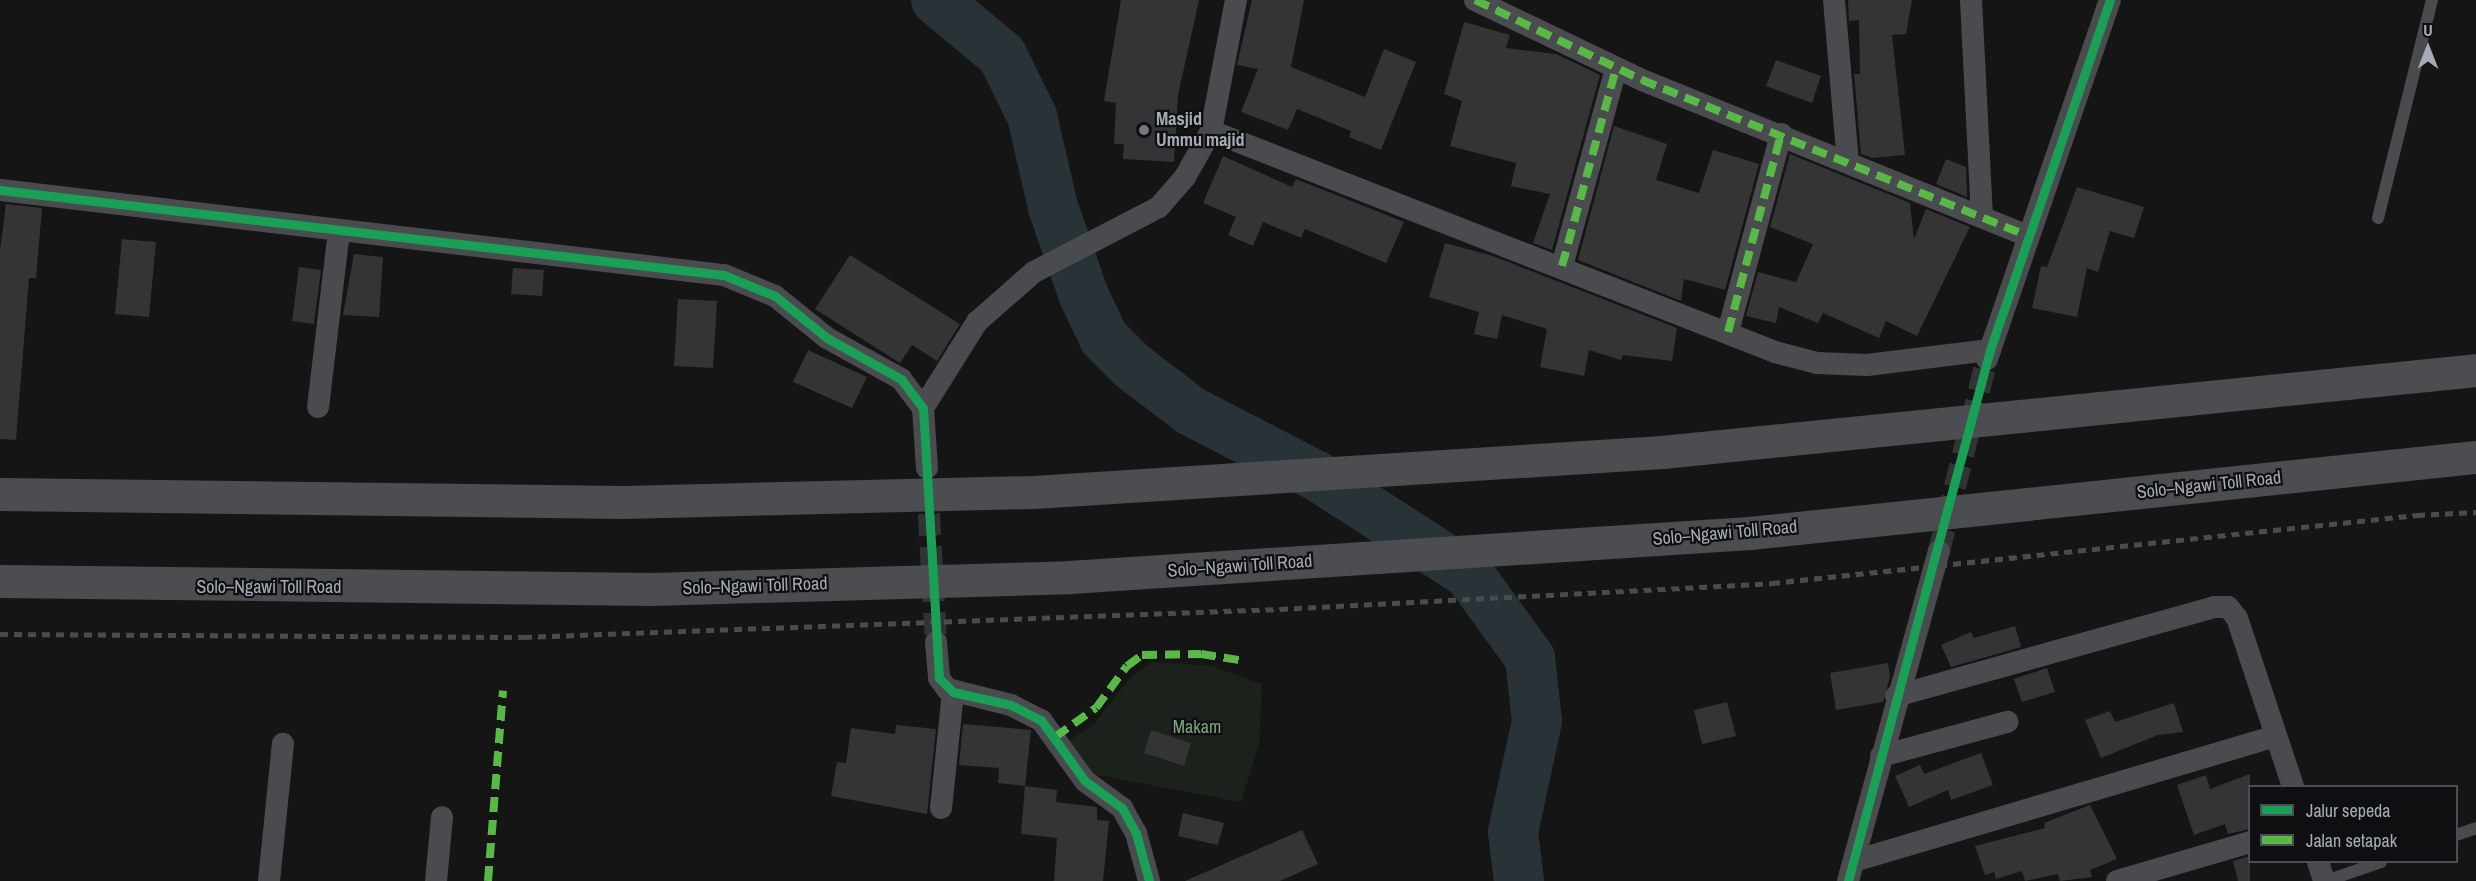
<!DOCTYPE html>
<meta charset="utf-8">
<style>
body{margin:0}
#map{position:relative;width:2476px;height:881px;overflow:hidden;background:#151515;font-family:"Archivo Narrow",sans-serif}
div>[style]{position:absolute}
.green>*{inset:0;background:#1b221b}
.river>*{height:50px;margin:-25px;padding:0 25px;transform-origin:25px;border-radius:25px;background:#283237}
.building>*{inset:0;background:#343436}
.street-tunnel>*{height:22px;margin-top:-11px;transform-origin:0;background:repeating-linear-gradient(90deg,#323335 0 22px,transparent 0 33px)}
.lane>*{height:12px;margin:-6px;padding:0 6px;transform-origin:6px;border-radius:6px;background:#494b4e}
.street>*{height:22px;margin:-11px;padding:0 11px;transform-origin:11px;border-radius:11px;background:#494b4e}
.highway>*{height:33px;margin:-16.5px;padding:0 16.5px;transform-origin:16.5px;border-radius:16.5px;background:#4c4d50}
.rail>*{height:4.5px;margin-top:-2.25px;transform-origin:0;background:repeating-linear-gradient(90deg,#494b4d 0 8px,transparent 0 14px)}
.quiet>*{height:8px;margin-top:-4px;transform-origin:0;background:repeating-linear-gradient(90deg,#58b947 0 15px,transparent 0 23px)}
.cycleway>*{height:9px;margin:-4.5px;padding:0 4.5px;transform-origin:4.5px;border-radius:4.5px;background:#1a9f57}
.dots>*{width:16px;height:16px;translate:-50% -50%;box-sizing:border-box;border:3px solid #0f0f11;border-radius:50%}
span{translate:-50% -50%;white-space:nowrap;text-align:center;line-height:1.15;-webkit-text-stroke:4.5px #0f0f11;paint-order:stroke}
.poi-label{font-size:18px;color:#a5acb7;font-weight:700}
.left{translate:0 -50%;text-align:left}
.street-label{font-size:18px;color:#a5acb7}
.park-label{font-size:18px;color:#7da27c}
.legend{position:absolute;left:2248px;top:785px;width:210px;height:78px;box-sizing:border-box;background:#0f0f11;border:2px solid #4b4e53;margin:0;padding:8px 10px;list-style:none;font-size:18px;color:#a5acb7}
.legend li{display:flex;align-items:center;gap:12px;height:30px}
.legend b{width:30px;border:2px solid #4b4e53}
.north{position:absolute;left:2398px;top:18px;width:60px;height:60px;-webkit-text-stroke:4px #0f0f11;paint-order:stroke;rotate:0deg;font-size:16px;font-weight:700;line-height:24px;text-align:center;color:#a5acb7}
.north::after{content:'';display:block;margin:auto;width:21px;height:27px;background:#a5acb7;clip-path:polygon(50% 0,100% 100%,50% 72%,0 100%)}
</style>
<div id="map">
<div class="green">
<div style="clip-path:polygon(1152px 662px,1211px 666px,1262px 684px,1259px 744px,1241px 802px,1092px 774px,1068px 741px,1093px 725px,1129px 679px)"></div>
</div>
<div class="river">
<div style="left:936px;top:0;width:86px;rotate:39.8deg"></div>
<div style="left:1002px;top:55px;width:68px;rotate:63.8deg"></div>
<div style="left:1032px;top:116px;width:93px;rotate:77deg"></div>
<div style="left:1053px;top:207px;width:94px;rotate:70.8deg"></div>
<div style="left:1084px;top:296px;width:47px;rotate:64.5deg"></div>
<div style="left:1104px;top:338px;width:40px;rotate:45deg"></div>
<div style="left:1132px;top:366px;width:74px;rotate:37.3deg"></div>
<div style="left:1191px;top:411px;width:142px;rotate:27.3deg"></div>
<div style="left:1317px;top:476px;width:181px;rotate:32.8deg"></div>
<div style="left:1469px;top:574px;width:104px;rotate:54deg"></div>
<div style="left:1530px;top:658px;width:63px;rotate:83.7deg"></div>
<div style="left:1537px;top:721px;width:114px;rotate:102.2deg"></div>
<div style="left:1513px;top:832px;width:49px;rotate:83deg"></div>
</div>
<div class="building">
<div style="clip-path:polygon(1121px 0,1199px 0,1178px 95px,1174px 162px,1123px 159px,1124px 144px,1114px 144px,1116px 103px,1104px 101px)"></div>
<div style="clip-path:polygon(1252px 0,1304px 0,1291px 67px,1365px 97px,1384px 49px,1416px 62px,1381px 150px,1349px 137px,1351px 131px,1297px 109px,1288px 130px,1241px 112px,1258px 69px,1237px 65px)"></div>
<div style="clip-path:polygon(1848px 0,1912px 0,1906px 34px,1892px 35px,1905px 155px,1872px 158px,1861px 154px,1854px 74px,1860px 74px,1859px 20px,1849px 21px)"></div>
<div style="clip-path:polygon(1464px 22px,1510px 35px,1506px 48px,1556px 54px,1600px 75px,1552px 250px,1533px 243px,1550px 194px,1511px 186px,1516px 163px,1450px 146px,1462px 101px,1444px 94px)"></div>
<div style="clip-path:polygon(1776px 60px,1821px 76px,1812px 103px,1766px 86px)"></div>
<div style="clip-path:polygon(1614px 126px,1667px 144px,1656px 180px,1699px 193px,1713px 150px,1759px 164px,1725px 290px,1684px 279px,1681px 301px,1578px 260px)"></div>
<div style="clip-path:polygon(1790px 154px,1910px 203px,1914px 239px,1926px 209px,1970px 227px,1917px 336px,1886px 321px,1879px 338px,1823px 313px,1818px 323px,1779px 307px,1776px 323px,1746px 316px,1758px 272px,1796px 282px,1813px 244px,1770px 227px)"></div>
<div style="clip-path:polygon(1223px 156px,1292px 187px,1296px 179px,1404px 222px,1386px 263px,1305px 229px,1301px 238px,1263px 222px,1253px 246px,1228px 235px,1236px 217px,1203px 203px)"></div>
<div style="clip-path:polygon(1946px 159px,1966px 167px,1967px 197px,1936px 184px)"></div>
<div style="clip-path:polygon(2077px 187px,2144px 207px,2134px 238px,2110px 231px,2098px 272px,2087px 268px,2077px 317px,2032px 308px,2041px 266px,2047px 267px)"></div>
<div style="clip-path:polygon(6px 204px,42px 208px,36px 278px,29px 278px,16px 440px,0 439px,0 251px)"></div>
<div style="clip-path:polygon(122px 239px,156px 242px,149px 317px,115px 314px)"></div>
<div style="clip-path:polygon(1445px 243px,1493px 256px,1677px 328px,1672px 361px,1623px 355px,1621px 360px,1589px 350px,1584px 376px,1540px 367px,1547px 329px,1502px 315px,1497px 339px,1474px 334px,1479px 312px,1429px 297px)"></div>
<div style="clip-path:polygon(354px 254px,383px 257px,379px 317px,343px 315px)"></div>
<div style="clip-path:polygon(850px 255px,960px 324px,937px 361px,912px 345px,900px 363px,815px 309px)"></div>
<div style="clip-path:polygon(299px 267px,321px 270px,314px 324px,292px 321px)"></div>
<div style="clip-path:polygon(513px 268px,544px 270px,542px 296px,511px 294px)"></div>
<div style="clip-path:polygon(678px 299px,717px 301px,713px 368px,674px 366px)"></div>
<div style="clip-path:polygon(808px 350px,867px 377px,852px 408px,793px 382px)"></div>
<div style="clip-path:polygon(2015px 626px,2021px 647px,1951px 667px,1941px 645px,1971px 632px,1974px 638px)"></div>
<div style="clip-path:polygon(1888px 663px,1890px 677px,1883px 702px,1836px 710px,1830px 673px)"></div>
<div style="clip-path:polygon(2047px 668px,2055px 692px,2022px 702px,2014px 679px)"></div>
<div style="clip-path:polygon(1727px 702px,1736px 736px,1702px 744px,1694px 710px)"></div>
<div style="clip-path:polygon(2174px 703px,2183px 732px,2158px 735px,2101px 758px,2085px 720px,2110px 711px,2115px 722px)"></div>
<div style="clip-path:polygon(963px 724px,1031px 730px,1025px 786px,998px 783px,999px 768px,959px 765px)"></div>
<div style="clip-path:polygon(896px 725px,936px 729px,927px 814px,831px 796px,837px 762px,846px 763px,851px 728px,895px 734px)"></div>
<div style="clip-path:polygon(1151px 730px,1191px 743px,1184px 766px,1144px 753px)"></div>
<div style="clip-path:polygon(1981px 753px,1993px 785px,1951px 800px,1948px 790px,1909px 807px,1895px 776px,1920px 765px,1924px 774px)"></div>
<div style="clip-path:polygon(2250px 774px,2250px 829px,2228px 834px,2225px 824px,2194px 835px,2177px 785px,2206px 775px,2210px 789px)"></div>
<div style="clip-path:polygon(1025px 786px,1057px 790px,1056px 802px,1097px 807px,1097px 820px,1109px 821px,1103px 881px,1054px 881px,1057px 838px,1021px 834px)"></div>
<div style="clip-path:polygon(2090px 805px,2117px 859px,2090px 870px,2092px 877px,2060px 881px,2058px 874px,2025px 881px,2022px 871px,1996px 879px,1994px 872px,1985px 875px,1975px 846px,2045px 828px,2044px 823px)"></div>
<div style="clip-path:polygon(1183px 813px,1224px 823px,1218px 845px,1178px 836px)"></div>
<div style="clip-path:polygon(1302px 830px,1318px 864px,1280px 881px,1185px 881px)"></div>
<div style="clip-path:polygon(2250px 856px,2250px 881px,2238px 881px,2233px 861px)"></div>
</div>
<div class="street-tunnel">
<div style="left:927px;top:481px;width:161px;rotate:86.8deg"></div>
<div style="left:1939px;top:551px;width:198px;rotate:-76deg"></div>
</div>
<div class="lane">
<div style="left:2378px;top:218px;width:225px;rotate:-76.1deg"></div>
<div style="left:2456px;top:835px;width:21px;rotate:-19deg"></div>
<div style="left:2326px;top:881px;width:58px;rotate:-19.1deg"></div>
</div>
<div class="street">
<div style="left:1475px;top:0;width:185px;rotate:25.6deg"></div>
<div style="left:1642px;top:80px;width:414px;rotate:22deg"></div>
<div style="left:1834px;top:0;width:163px;rotate:85.1deg"></div>
<div style="left:1971px;top:0;width:217px;rotate:87.1deg"></div>
<div style="left:1211px;top:131px;width:606px;rotate:21.4deg"></div>
<div style="left:1775px;top:352px;width:43px;rotate:14.7deg"></div>
<div style="left:1817px;top:363px;width:50px;rotate:2.3deg"></div>
<div style="left:1867px;top:365px;width:124px;rotate:-7deg"></div>
<div style="left:0;top:190px;width:729px;rotate:6.7deg"></div>
<div style="left:724px;top:275px;width:55px;rotate:22.4deg"></div>
<div style="left:775px;top:296px;width:67px;rotate:38.9deg"></div>
<div style="left:827px;top:338px;width:85px;rotate:29deg"></div>
<div style="left:901px;top:379px;width:36px;rotate:53deg"></div>
<div style="left:923px;top:408px;width:60px;rotate:86.2deg"></div>
<div style="left:1562px;top:266px;width:205px;rotate:-74.7deg"></div>
<div style="left:1728px;top:332px;width:205px;rotate:-75deg"></div>
<div style="left:1987px;top:359px;width:379px;rotate:-71.1deg"></div>
<div style="left:318px;top:407px;width:178px;rotate:-83.2deg"></div>
<div style="left:923px;top:408px;width:102px;rotate:-57.9deg"></div>
<div style="left:977px;top:322px;width:76px;rotate:-41.3deg"></div>
<div style="left:1034px;top:272px;width:141px;rotate:-27.5deg"></div>
<div style="left:1159px;top:207px;width:40px;rotate:-49deg"></div>
<div style="left:1185px;top:177px;width:53px;rotate:-60.5deg"></div>
<div style="left:1211px;top:131px;width:133px;rotate:-79.2deg"></div>
<div style="left:936px;top:642px;width:36px;rotate:85deg"></div>
<div style="left:939px;top:678px;width:14px;rotate:54deg"></div>
<div style="left:947px;top:689px;width:66px;rotate:14deg"></div>
<div style="left:1011px;top:705px;width:34px;rotate:27deg"></div>
<div style="left:1041px;top:720px;width:75px;rotate:54.2deg"></div>
<div style="left:1085px;top:781px;width:46px;rotate:36.1deg"></div>
<div style="left:1122px;top:808px;width:29px;rotate:61deg"></div>
<div style="left:1136px;top:833px;width:50px;rotate:74.8deg"></div>
<div style="left:1896px;top:696px;width:330px;rotate:-15.6deg"></div>
<div style="left:2214px;top:607px;width:14px"></div>
<div style="left:2228px;top:607px;width:14px;rotate:51deg"></div>
<div style="left:2237px;top:618px;width:177px;rotate:71.6deg"></div>
<div style="left:1881px;top:756px;width:131px;rotate:-15.1deg"></div>
<div style="left:941px;top:808px;width:117px;rotate:-84.1deg"></div>
<div style="left:1854px;top:861px;width:440px;rotate:-16.5deg"></div>
<div style="left:2318px;top:862px;width:20px;rotate:72deg"></div>
<div style="left:269px;top:881px;width:138px;rotate:-84.2deg"></div>
<div style="left:436px;top:881px;width:64px;rotate:-84.6deg"></div>
<div style="left:1848px;top:881px;width:342px;rotate:-74.6deg"></div>
<div style="left:2117px;top:881px;width:139px;rotate:-16.3deg"></div>
</div>
<div class="highway">
<div style="left:0;top:494px;width:623px;rotate:0.74deg"></div>
<div style="left:623px;top:502px;width:411px;rotate:-1.4deg"></div>
<div style="left:1034px;top:492px;width:629px;rotate:-3.64deg"></div>
<div style="left:1662px;top:452px;width:818px;rotate:-5.75deg"></div>
<div style="left:0;top:581px;width:651px;rotate:0.7deg"></div>
<div style="left:651px;top:589px;width:418px;rotate:-1.6deg"></div>
<div style="left:1069px;top:577px;width:682px;rotate:-3.7deg"></div>
<div style="left:1750px;top:533px;width:730px;rotate:-5.98deg"></div>
</div>
<div class="rail">
<div style="left:0;top:634px;width:524px;rotate:0.33deg"></div>
<div style="left:524px;top:637px;width:757px;rotate:-2.12deg"></div>
<div style="left:1280px;top:609px;width:493px;rotate:-3deg"></div>
<div style="left:1772px;top:583px;width:649px;rotate:-6.02deg"></div>
<div style="left:2417px;top:515px;width:59px;rotate:-2.9deg"></div>
</div>
<div class="quiet">
<div style="left:1475px;top:0;width:185px;rotate:25.6deg"></div>
<div style="left:1642px;top:80px;width:414px;rotate:22deg"></div>
<div style="left:1562px;top:266px;width:205px;rotate:-74.7deg"></div>
<div style="left:1728px;top:332px;width:205px;rotate:-75deg"></div>
<div style="left:1055px;top:737px;width:50px;rotate:-35.3deg"></div>
<div style="left:1096px;top:708px;width:52px;rotate:-53.6deg"></div>
<div style="left:1127px;top:666px;width:19px;rotate:-36deg"></div>
<div style="left:1142px;top:655px;width:59px;rotate:-1deg"></div>
<div style="left:1201px;top:654px;width:39px;rotate:9deg"></div>
<div style="left:488px;top:881px;width:191px;rotate:-85.5deg"></div>
</div>
<div class="cycleway">
<div style="left:0;top:190px;width:729px;rotate:6.7deg"></div>
<div style="left:724px;top:275px;width:55px;rotate:22.4deg"></div>
<div style="left:775px;top:296px;width:67px;rotate:38.9deg"></div>
<div style="left:827px;top:338px;width:85px;rotate:29deg"></div>
<div style="left:901px;top:379px;width:36px;rotate:53deg"></div>
<div style="left:923px;top:408px;width:270px;rotate:86.6deg"></div>
<div style="left:939px;top:678px;width:20px;rotate:45deg"></div>
<div style="left:953px;top:692px;width:59px;rotate:12.6deg"></div>
<div style="left:1011px;top:705px;width:34px;rotate:27deg"></div>
<div style="left:1041px;top:720px;width:75px;rotate:54.2deg"></div>
<div style="left:1085px;top:781px;width:46px;rotate:36.1deg"></div>
<div style="left:1122px;top:808px;width:29px;rotate:61deg"></div>
<div style="left:1136px;top:833px;width:50px;rotate:74.8deg"></div>
<div style="left:1848px;top:881px;width:550px;rotate:-75.03deg"></div>
<div style="left:1990px;top:350px;width:370px;rotate:-71.1deg"></div>
</div>
<div class="dots">
<div style="left:1144px;top:130px;background:#73777e"></div>
</div>
<div class="poi-label">
<span class="left" style="left:1156px;top:130px">Masjid<br>Ummu majid</span>
</div>
<div class="street-label">
<span style="left:2209px;top:485px;rotate:-6deg">Solo–Ngawi Toll Road</span>
<span style="left:1725px;top:533px;rotate:-5deg">Solo–Ngawi Toll Road</span>
<span style="left:1240px;top:566px;rotate:-4deg">Solo–Ngawi Toll Road</span>
<span style="left:755px;top:586px;rotate:-2deg">Solo–Ngawi Toll Road</span>
<span style="left:269px;top:587px">Solo–Ngawi Toll Road</span>
</div>
<div class="park-label">
<span style="left:1197px;top:727px">Makam</span>
</div>
<ul class="legend">
<li><b style="height:8px;background:#1a9f57"></b>Jalur sepeda</li>
<li><b style="height:8px;background:#58b947"></b>Jalan setapak</li>
</ul>
<div class="north">U</div>
</div>
